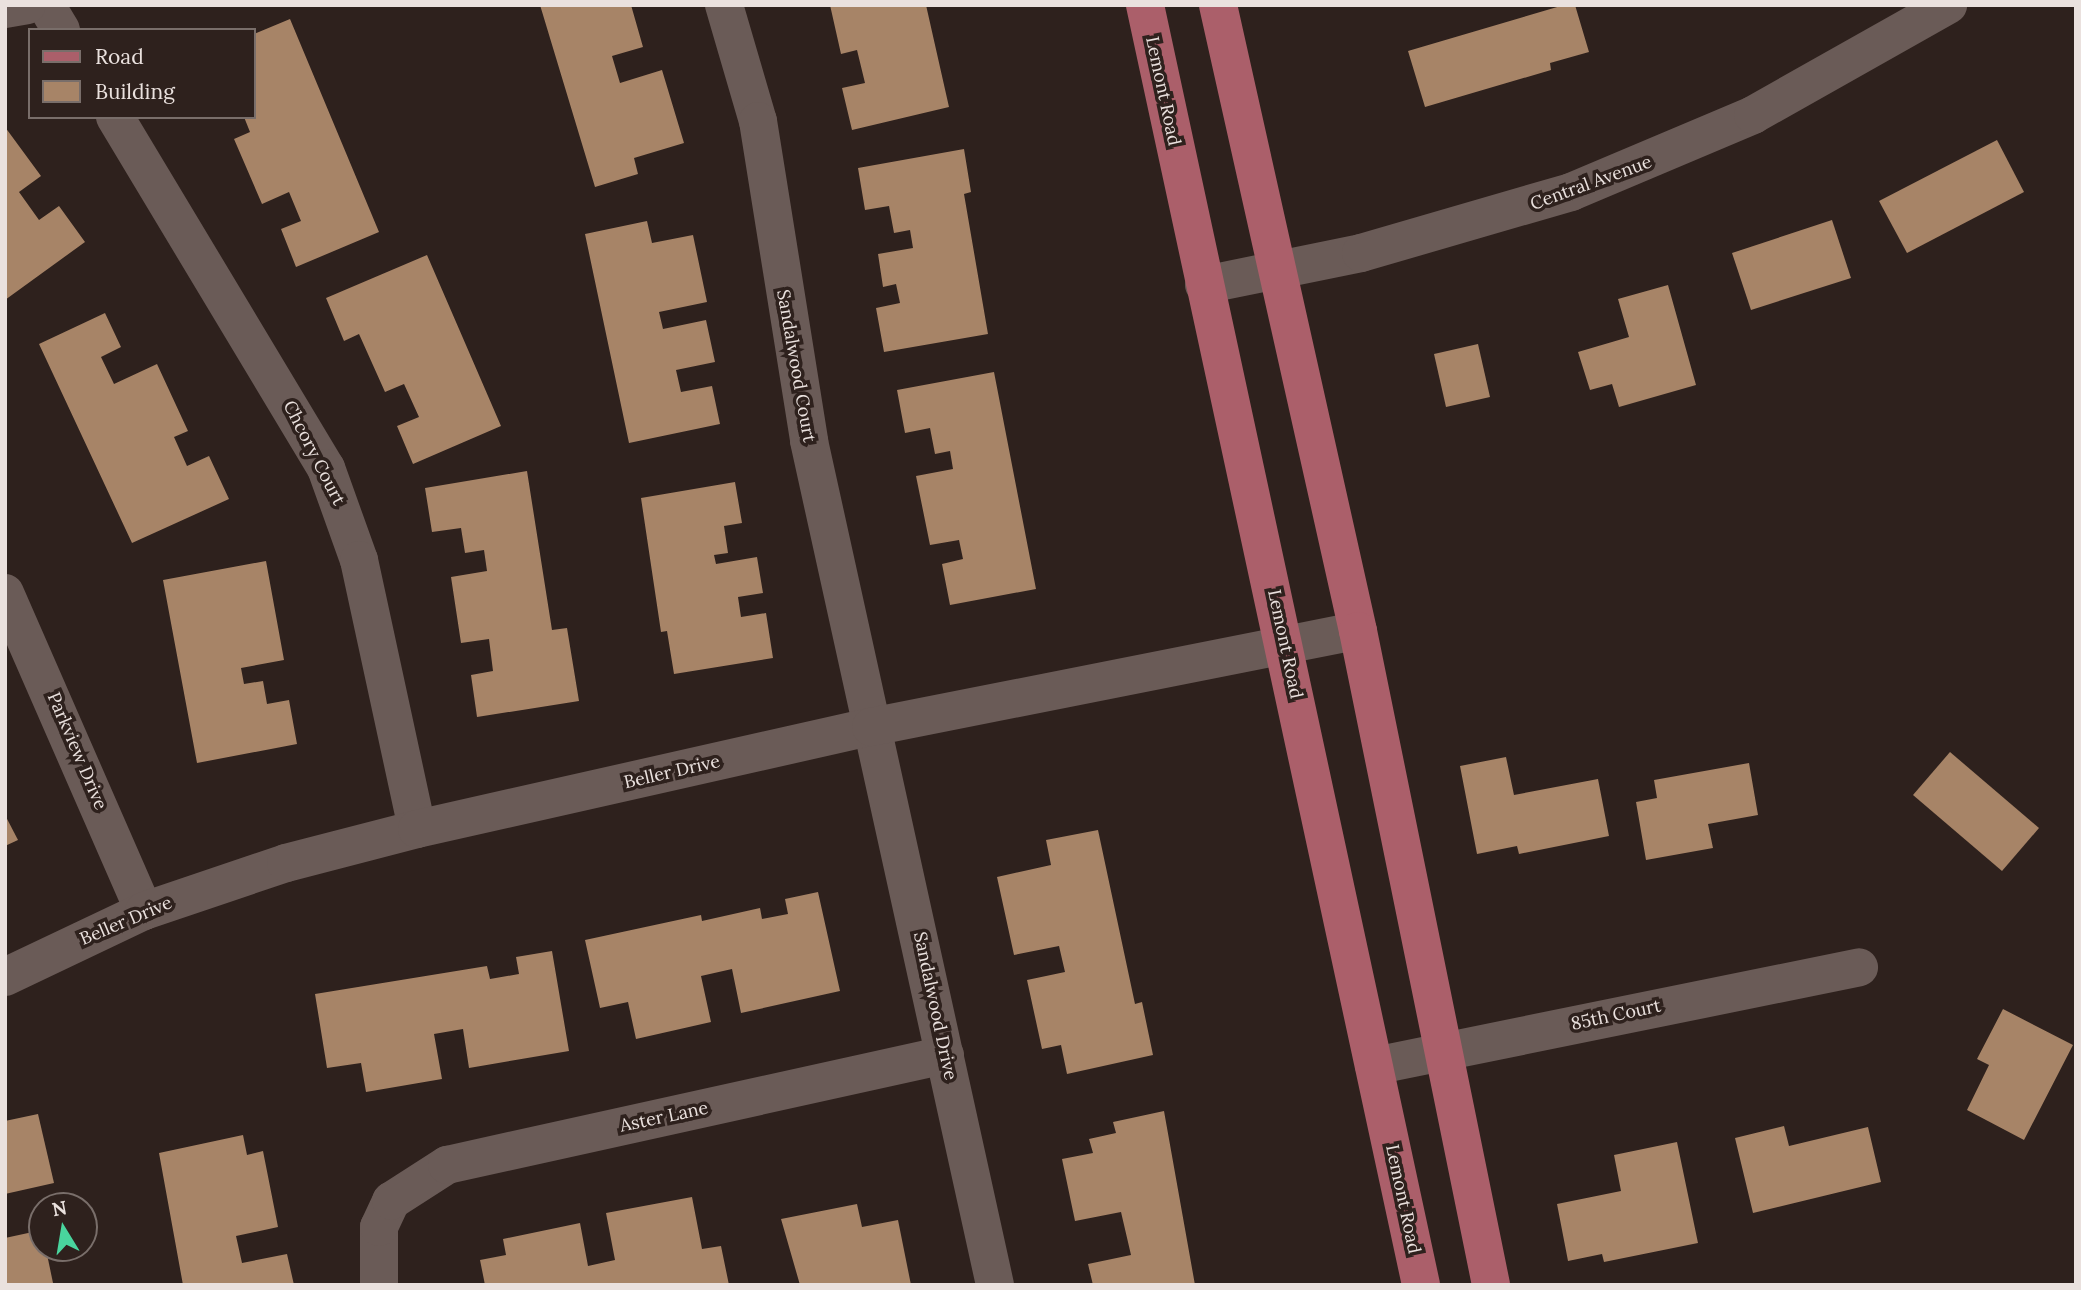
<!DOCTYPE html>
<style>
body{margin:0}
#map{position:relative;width:2081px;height:1290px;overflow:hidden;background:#2e211d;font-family:Lora,serif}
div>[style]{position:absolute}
.building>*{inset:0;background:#a78467}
.minor>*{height:38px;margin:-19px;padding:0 19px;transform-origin:19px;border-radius:19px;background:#6a5b57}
.major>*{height:38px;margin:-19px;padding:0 19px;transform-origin:19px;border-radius:19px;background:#ab5f6a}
span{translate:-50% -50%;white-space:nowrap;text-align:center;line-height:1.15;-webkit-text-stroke:7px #2e211d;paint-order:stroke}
.street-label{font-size:18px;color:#eae1de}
.frame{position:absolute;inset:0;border:7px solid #eae1de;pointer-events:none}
.legend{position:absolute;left:28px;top:28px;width:228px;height:91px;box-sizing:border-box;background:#2e211d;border:2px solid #796e6a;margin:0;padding:9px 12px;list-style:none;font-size:21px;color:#eae1de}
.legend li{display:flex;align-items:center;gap:14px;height:35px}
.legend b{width:35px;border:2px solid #796e6a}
.north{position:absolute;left:28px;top:1192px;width:70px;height:70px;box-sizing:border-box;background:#2e211d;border:2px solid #796e6a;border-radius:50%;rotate:349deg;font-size:19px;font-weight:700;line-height:28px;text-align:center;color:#eae1de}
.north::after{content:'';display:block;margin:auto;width:24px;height:32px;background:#49d49d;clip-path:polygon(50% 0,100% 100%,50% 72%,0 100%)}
</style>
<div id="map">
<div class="building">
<div style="clip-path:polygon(540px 5px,631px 5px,643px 47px,612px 56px,620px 83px,662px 70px,684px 143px,634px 158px,638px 174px,595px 187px)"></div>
<div style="clip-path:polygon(830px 5px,926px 5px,949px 107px,852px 130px,842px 88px,865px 83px,857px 50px,841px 54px)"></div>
<div style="clip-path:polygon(1564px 5px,1575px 5px,1589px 52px,1550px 63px,1551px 70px,1425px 107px,1408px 51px)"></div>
<div style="clip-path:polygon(290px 19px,379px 232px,296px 267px,281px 229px,301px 221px,289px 192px,262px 204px,234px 139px,250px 132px,244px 117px,254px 117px,254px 34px)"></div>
<div style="clip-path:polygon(5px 127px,41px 176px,19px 192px,39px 220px,59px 206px,85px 242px,5px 300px)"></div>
<div style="clip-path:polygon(1997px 140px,2024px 192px,1907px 253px,1879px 201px)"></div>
<div style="clip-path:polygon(964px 149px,971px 192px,964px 194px,988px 334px,884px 352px,876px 308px,900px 303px,896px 284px,883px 287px,878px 254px,913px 248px,910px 230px,894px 233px,889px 206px,865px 210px,858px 168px)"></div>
<div style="clip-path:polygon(1832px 220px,1851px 278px,1751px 310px,1732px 253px)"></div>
<div style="clip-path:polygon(647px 221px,652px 243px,693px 235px,707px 302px,659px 312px,663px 329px,706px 320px,715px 362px,676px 370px,681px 392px,712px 386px,720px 424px,629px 443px,585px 234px)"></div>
<div style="clip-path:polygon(427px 255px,501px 426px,413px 464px,397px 426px,419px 417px,404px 384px,385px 392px,359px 334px,344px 341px,326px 298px)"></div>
<div style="clip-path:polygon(1668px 285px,1696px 385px,1619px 407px,1612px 384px,1590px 390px,1578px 352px,1629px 337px,1618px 299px)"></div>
<div style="clip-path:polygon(105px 313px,121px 347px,101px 357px,114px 384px,157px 364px,188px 431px,174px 437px,187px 466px,209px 456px,229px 499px,132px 543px,39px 344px)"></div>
<div style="clip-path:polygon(1478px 344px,1490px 397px,1446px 407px,1434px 354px)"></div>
<div style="clip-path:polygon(994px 372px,1036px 589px,950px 605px,942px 564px,963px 559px,959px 540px,930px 545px,916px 476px,953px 469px,950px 451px,935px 454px,930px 428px,905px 433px,897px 390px)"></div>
<div style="clip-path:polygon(527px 471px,552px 630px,567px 628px,579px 701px,477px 717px,471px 675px,493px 671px,489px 639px,461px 643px,451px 577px,487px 571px,484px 550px,465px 553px,461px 528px,432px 532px,425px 488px)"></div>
<div style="clip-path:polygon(735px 482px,742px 523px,724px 526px,728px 553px,714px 555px,716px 564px,757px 557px,763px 593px,738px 597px,741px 617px,766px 613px,773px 658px,674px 674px,667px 631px,661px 632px,641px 498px)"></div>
<div style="clip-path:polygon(266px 561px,284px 660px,241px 668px,244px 684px,263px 681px,267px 704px,289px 700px,297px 744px,197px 763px,163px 580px)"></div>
<div style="clip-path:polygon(1950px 752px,2039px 828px,2002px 871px,1913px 795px)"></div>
<div style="clip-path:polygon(1506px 757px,1514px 795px,1598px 779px,1609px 836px,1519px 854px,1517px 846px,1477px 854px,1460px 766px)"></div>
<div style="clip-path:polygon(1749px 763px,1758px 815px,1708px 824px,1713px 848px,1646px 860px,1636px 802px,1657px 798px,1654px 780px)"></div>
<div style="clip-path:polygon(5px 815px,18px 840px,5px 846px)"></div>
<div style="clip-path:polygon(1098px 830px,1135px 1004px,1142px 1002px,1153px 1055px,1067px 1074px,1061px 1045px,1042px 1049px,1027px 980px,1065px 972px,1059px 946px,1014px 955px,997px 877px,1051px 865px,1046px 840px)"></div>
<div style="clip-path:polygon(818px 892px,840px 991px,741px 1013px,732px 969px,701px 976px,711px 1022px,636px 1039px,628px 1002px,600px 1008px,585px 940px,701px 915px,702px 921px,760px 908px,762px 919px,788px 914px,785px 899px)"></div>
<div style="clip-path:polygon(552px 951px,569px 1051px,469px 1068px,463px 1029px,434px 1034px,442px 1079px,366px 1092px,361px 1063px,327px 1068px,315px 994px,487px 966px,490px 979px,519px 974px,516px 957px)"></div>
<div style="clip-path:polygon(2003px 1009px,2073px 1045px,2024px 1140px,1967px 1110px,1989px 1065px,1977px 1059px)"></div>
<div style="clip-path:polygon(1164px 1111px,1195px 1285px,1093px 1285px,1088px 1264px,1131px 1255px,1121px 1212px,1075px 1221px,1062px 1159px,1093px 1153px,1089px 1139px,1116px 1133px,1113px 1122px)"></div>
<div style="clip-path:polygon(38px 1114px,54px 1183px,5px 1194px,5px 1121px)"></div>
<div style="clip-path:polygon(1784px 1126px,1789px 1146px,1868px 1127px,1881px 1182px,1753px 1213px,1735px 1138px)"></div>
<div style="clip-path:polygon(243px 1135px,247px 1155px,263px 1151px,278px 1227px,236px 1236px,242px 1263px,287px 1254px,294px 1285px,183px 1285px,159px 1153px)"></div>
<div style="clip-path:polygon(1677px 1142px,1698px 1243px,1604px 1262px,1602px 1254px,1568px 1261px,1557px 1204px,1621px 1191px,1614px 1155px)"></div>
<div style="clip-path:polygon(692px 1197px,702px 1249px,721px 1246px,729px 1285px,485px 1285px,480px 1260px,506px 1255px,503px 1239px,580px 1223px,588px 1266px,615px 1260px,606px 1213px)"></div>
<div style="clip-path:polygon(857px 1204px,862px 1227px,898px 1220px,911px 1285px,800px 1285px,781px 1219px)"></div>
<div style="clip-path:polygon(42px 1230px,53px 1283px,5px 1285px,5px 1238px)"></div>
</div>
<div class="minor">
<div style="left:46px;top:5px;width:29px;rotate:59deg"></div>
<div style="left:724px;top:5px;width:121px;rotate:73.7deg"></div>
<div style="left:758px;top:121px;width:324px;rotate:80.9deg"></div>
<div style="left:809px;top:441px;width:864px;rotate:77.57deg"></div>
<div style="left:5px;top:9px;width:22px;rotate:-10deg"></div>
<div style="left:115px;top:117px;width:410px;rotate:59deg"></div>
<div style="left:326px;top:468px;width:98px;rotate:70.3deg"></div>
<div style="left:359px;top:560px;width:275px;rotate:77.8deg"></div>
<div style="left:1204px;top:285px;width:160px;rotate:-11.5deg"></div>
<div style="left:1361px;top:253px;width:219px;rotate:-16.2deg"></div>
<div style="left:1571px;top:192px;width:198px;rotate:-22.9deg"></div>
<div style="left:1753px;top:115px;width:224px;rotate:-29.4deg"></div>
<div style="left:5px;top:593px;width:347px;rotate:66.4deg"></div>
<div style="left:5px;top:977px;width:154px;rotate:-25.4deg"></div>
<div style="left:144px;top:911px;width:150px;rotate:-18.7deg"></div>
<div style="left:286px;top:863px;width:135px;rotate:-14.5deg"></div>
<div style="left:417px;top:829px;width:465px;rotate:-12.7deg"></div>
<div style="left:871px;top:727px;width:496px;rotate:-11.2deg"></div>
<div style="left:1374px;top:1066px;width:495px;rotate:-11.5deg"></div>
<div style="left:379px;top:1285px;width:58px;rotate:-90deg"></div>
<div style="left:379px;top:1227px;width:29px;rotate:-65deg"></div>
<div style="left:391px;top:1201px;width:67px;rotate:-32.7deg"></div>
<div style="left:447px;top:1165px;width:510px;rotate:-12.46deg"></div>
</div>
<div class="major">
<div style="left:1145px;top:5px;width:1309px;rotate:77.83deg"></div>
<div style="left:1218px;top:5px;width:641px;rotate:77.39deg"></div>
<div style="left:1358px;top:631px;width:667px;rotate:78.5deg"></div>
</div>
<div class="street-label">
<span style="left:1163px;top:91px;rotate:78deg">Lemont Road</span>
<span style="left:1591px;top:183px;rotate:-20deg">Central Avenue</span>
<span style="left:796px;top:366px;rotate:80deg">Sandalwood Court</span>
<span style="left:314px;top:453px;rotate:63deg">Chcory Court</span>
<span style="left:1285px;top:644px;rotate:78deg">Lemont Road</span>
<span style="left:77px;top:751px;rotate:67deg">Parkview Drive</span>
<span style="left:672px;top:772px;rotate:-13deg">Beller Drive</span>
<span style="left:126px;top:921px;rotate:-23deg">Beller Drive</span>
<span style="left:935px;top:1006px;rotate:78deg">Sandalwood Drive</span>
<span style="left:1616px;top:1015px;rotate:-12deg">85th Court</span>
<span style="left:664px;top:1117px;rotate:-12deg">Aster Lane</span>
<span style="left:1403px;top:1199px;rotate:78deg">Lemont Road</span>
</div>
<div class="frame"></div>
<ul class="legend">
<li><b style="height:9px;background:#ab5f6a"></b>Road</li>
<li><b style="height:19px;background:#a78467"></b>Building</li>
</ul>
<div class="north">N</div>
</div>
